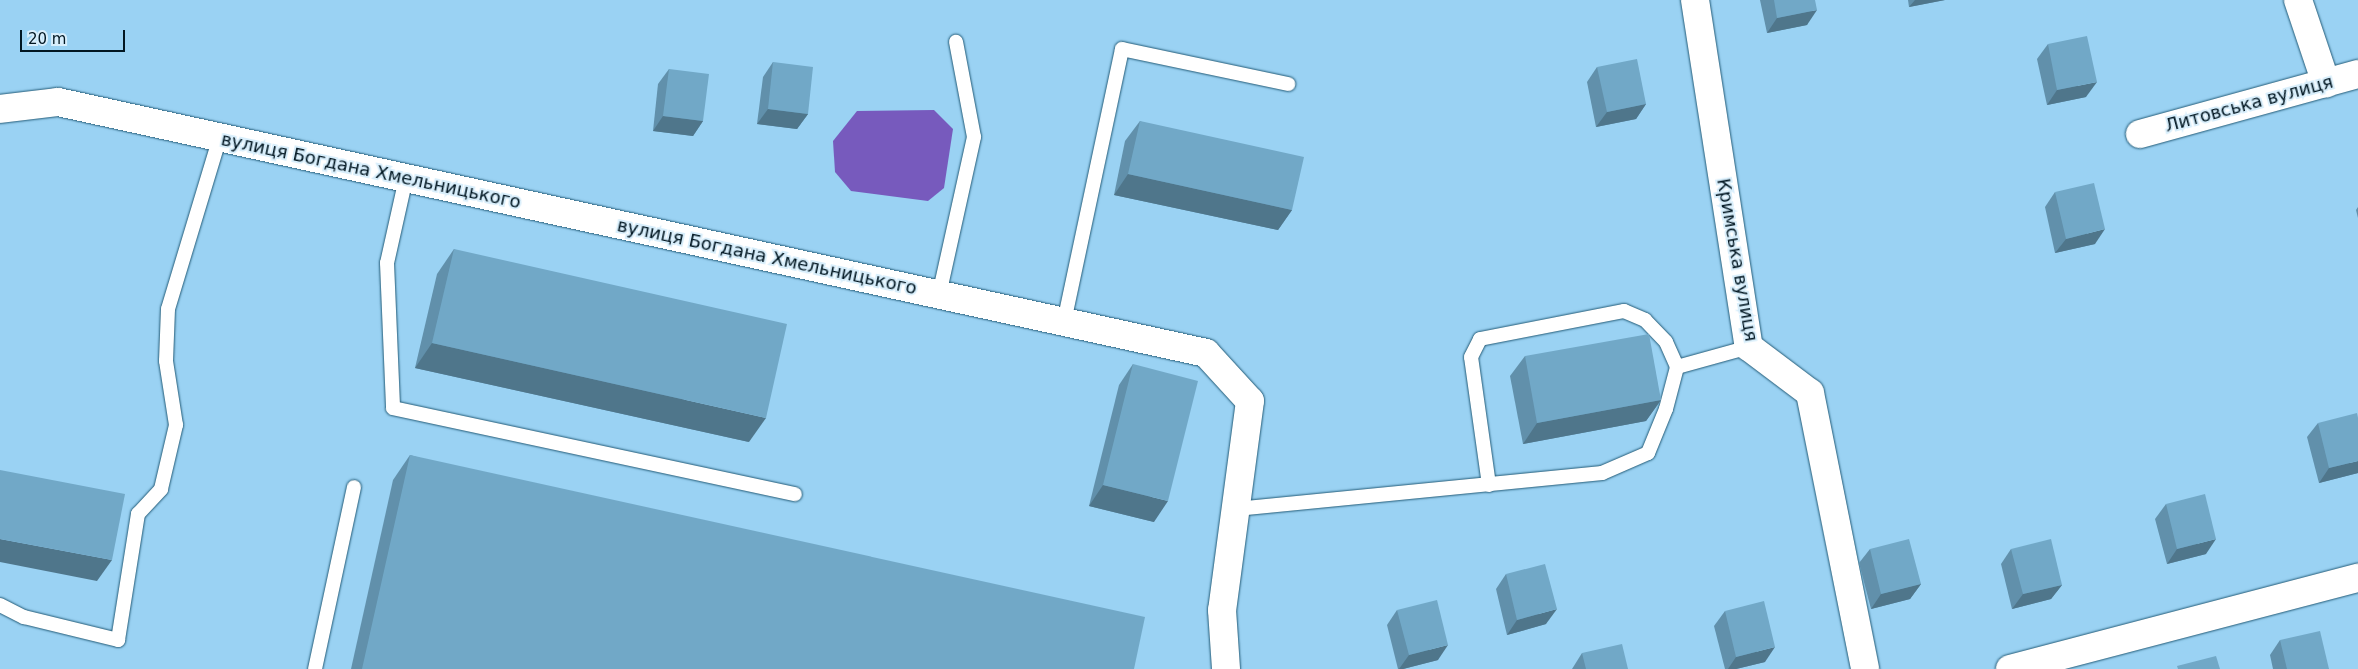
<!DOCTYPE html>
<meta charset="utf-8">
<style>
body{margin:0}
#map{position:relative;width:2358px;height:669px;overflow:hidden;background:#9ad2f3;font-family:"DejaVu Sans",sans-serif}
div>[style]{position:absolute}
.water>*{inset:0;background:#775abd}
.roads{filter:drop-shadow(0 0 1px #235b77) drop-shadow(0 0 1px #235b77)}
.service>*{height:14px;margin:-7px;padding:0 7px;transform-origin:7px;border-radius:7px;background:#fff}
.minor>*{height:28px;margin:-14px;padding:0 14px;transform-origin:14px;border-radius:14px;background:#fff}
.wall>*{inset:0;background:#6190ab}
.shaded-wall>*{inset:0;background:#4f768b}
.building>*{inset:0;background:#71a8c7}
span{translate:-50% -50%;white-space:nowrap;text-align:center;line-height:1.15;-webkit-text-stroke:4px #d8eefb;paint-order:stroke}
.street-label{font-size:18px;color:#021722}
.scale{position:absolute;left:20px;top:30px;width:105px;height:22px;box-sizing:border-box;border:2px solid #021722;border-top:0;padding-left:6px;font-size:15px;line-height:18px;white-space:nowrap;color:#021722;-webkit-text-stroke:4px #d8eefb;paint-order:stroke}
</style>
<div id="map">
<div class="water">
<div style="clip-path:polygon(934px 110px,953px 129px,944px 188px,928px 201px,851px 191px,835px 172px,833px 141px,857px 111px)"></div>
</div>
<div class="roads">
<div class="service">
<div style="left:406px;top:178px;width:87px;rotate:102.6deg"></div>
<div style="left:387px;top:263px;width:145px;rotate:87.6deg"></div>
<div style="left:393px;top:408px;width:411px;rotate:12.1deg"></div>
<div style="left:939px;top:295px;width:162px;rotate:-77.5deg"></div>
<div style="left:974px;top:137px;width:97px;rotate:-100.7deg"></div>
<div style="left:1064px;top:322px;width:279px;rotate:-78deg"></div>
<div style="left:1122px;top:49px;width:170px;rotate:11.9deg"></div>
<div style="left:1489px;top:485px;width:129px;rotate:-98deg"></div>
<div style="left:1471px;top:357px;width:20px;rotate:-63deg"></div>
<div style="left:1480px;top:339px;width:147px;rotate:-11deg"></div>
<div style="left:1624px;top:311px;width:23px;rotate:23deg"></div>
<div style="left:1645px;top:320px;width:30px;rotate:46deg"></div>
<div style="left:1666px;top:342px;width:27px;rotate:66deg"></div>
<div style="left:1236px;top:509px;width:368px;rotate:-5.6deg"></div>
<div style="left:1602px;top:473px;width:50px;rotate:-23.5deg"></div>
<div style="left:1648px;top:453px;width:48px;rotate:-67.8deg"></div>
<div style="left:1666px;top:409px;width:43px;rotate:-75.3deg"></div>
<div style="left:1677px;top:367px;width:75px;rotate:-15.5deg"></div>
<div style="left:0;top:605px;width:27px;rotate:27deg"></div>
<div style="left:24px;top:617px;width:97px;rotate:13.7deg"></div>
<div style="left:118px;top:640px;width:128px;rotate:-81deg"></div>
<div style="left:138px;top:514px;width:34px;rotate:-47deg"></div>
<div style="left:161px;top:489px;width:66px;rotate:-76.8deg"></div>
<div style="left:176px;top:425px;width:65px;rotate:-98.9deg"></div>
<div style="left:166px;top:361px;width:52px;rotate:-87.8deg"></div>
<div style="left:168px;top:309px;width:180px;rotate:-73.2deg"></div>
<div style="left:315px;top:669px;width:186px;rotate:-77.9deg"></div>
</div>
<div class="minor">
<div style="left:1695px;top:0;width:351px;rotate:81.2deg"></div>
<div style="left:1749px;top:347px;width:76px;rotate:37deg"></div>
<div style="left:1810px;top:393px;width:281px;rotate:78.7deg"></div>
<div style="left:2298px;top:0;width:88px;rotate:71.4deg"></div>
<div style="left:0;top:109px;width:58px;rotate:-6.9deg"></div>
<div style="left:58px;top:102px;width:1175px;rotate:12.33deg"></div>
<div style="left:1206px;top:353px;width:65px;rotate:47.5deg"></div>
<div style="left:1250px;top:401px;width:211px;rotate:97.6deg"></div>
<div style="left:1222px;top:610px;width:59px;rotate:86.1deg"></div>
<div style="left:2140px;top:134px;width:226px;rotate:-15.4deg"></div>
<div style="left:2010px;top:669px;width:360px;rotate:-14.7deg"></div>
</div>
</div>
<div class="wall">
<div style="clip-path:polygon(1760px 0,1815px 0,1807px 25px,1767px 33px)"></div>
<div style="clip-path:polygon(1908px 0,1945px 0,1909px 7px)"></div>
<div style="clip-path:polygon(2048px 44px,2086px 97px,2047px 105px,2037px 59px)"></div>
<div style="clip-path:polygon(773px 62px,808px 114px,797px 129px,757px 124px,763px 77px)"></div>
<div style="clip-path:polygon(1597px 67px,1646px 104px,1636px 119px,1596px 127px,1587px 82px)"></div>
<div style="clip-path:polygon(669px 69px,703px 121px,693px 136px,653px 131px,658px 84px)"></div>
<div style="clip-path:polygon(1140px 121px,1292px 210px,1278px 230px,1114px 195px,1125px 141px)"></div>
<div style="clip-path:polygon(2055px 192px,2095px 244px,2055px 253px,2045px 207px)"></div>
<div style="clip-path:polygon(2358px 207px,2358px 218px,2356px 210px)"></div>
<div style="clip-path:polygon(454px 249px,749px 442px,415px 368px,437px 274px)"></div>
<div style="clip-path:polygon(1525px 356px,1661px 400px,1646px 421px,1523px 444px,1510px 376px)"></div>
<div style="clip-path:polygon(1133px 364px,1154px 522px,1089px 506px,1119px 385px)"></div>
<div style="clip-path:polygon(2318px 423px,2358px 473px,2319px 483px,2307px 437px)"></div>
<div style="clip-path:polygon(410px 455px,1134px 669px,351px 669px,393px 480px)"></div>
<div style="clip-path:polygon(2166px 504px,2206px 554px,2167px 564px,2155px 519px)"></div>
<div style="clip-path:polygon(1870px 549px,1921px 584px,1910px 599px,1871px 609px,1859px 563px)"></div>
<div style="clip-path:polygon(2011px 549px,2062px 585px,2051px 599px,2012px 609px,2001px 564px)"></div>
<div style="clip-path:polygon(1506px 574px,1546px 624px,1507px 635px,1496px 589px)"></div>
<div style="clip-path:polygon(1397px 610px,1438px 660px,1403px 669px,1398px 669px,1387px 625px)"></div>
<div style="clip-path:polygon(1725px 611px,1765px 662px,1736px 669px,1725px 669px,1714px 626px)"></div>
<div style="clip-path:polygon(2280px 640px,2329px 669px,2273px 669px,2270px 655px)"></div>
<div style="clip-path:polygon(1582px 653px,1628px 669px,1572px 669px)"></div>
</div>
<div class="shaded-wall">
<div style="clip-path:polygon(1915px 0,1945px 0,1909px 7px)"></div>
<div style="clip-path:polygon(1817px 10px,1807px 25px,1767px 33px,1777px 18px)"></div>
<div style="clip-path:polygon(2097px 82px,2086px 97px,2047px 105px,2057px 90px)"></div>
<div style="clip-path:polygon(1646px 104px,1636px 119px,1596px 127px,1607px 112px)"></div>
<div style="clip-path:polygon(768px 109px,808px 114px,797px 129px,757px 124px)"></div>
<div style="clip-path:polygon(663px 116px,703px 121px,693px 136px,653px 131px)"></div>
<div style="clip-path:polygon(1128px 174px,1292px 210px,1278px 230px,1114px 195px)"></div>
<div style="clip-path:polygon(2105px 229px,2095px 244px,2055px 253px,2066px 239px)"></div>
<div style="clip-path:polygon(432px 343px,766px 418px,749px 442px,415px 368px)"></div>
<div style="clip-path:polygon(1661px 400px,1646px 421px,1523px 444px,1537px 423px)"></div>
<div style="clip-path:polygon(2358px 461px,2358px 473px,2319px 483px,2329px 468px)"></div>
<div style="clip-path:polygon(1103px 485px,1168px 501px,1154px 522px,1089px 506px)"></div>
<div style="clip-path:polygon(0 539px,112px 560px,97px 581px,0 562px)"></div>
<div style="clip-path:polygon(2216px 539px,2206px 554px,2167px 564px,2177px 549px)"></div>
<div style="clip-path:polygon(1921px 584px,1910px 599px,1871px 609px,1881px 594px)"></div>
<div style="clip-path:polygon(2062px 585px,2051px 599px,2012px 609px,2023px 594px)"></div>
<div style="clip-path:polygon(1557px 609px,1546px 624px,1507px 635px,1517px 620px)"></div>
<div style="clip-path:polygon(1448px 645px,1438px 660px,1403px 669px,1399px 669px,1409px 655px)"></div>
<div style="clip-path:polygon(1775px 647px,1765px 662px,1736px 669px,1728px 669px,1736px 657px)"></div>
</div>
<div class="building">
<div style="clip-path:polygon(1774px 0,1815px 0,1817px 10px,1777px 18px)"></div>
<div style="clip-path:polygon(2087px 36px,2097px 82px,2057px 90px,2048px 44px)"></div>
<div style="clip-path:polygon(1637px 59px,1646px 104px,1607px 112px,1597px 67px)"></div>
<div style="clip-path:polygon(773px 62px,813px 67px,808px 114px,768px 109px)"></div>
<div style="clip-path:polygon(669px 69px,709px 74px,703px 121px,663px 116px)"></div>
<div style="clip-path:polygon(1140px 121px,1304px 157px,1292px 210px,1128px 174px)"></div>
<div style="clip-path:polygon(2094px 183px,2105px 229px,2066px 239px,2055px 192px)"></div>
<div style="clip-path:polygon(454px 249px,787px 324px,766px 418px,432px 343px)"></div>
<div style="clip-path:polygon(1649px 334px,1661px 400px,1537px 423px,1525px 356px)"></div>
<div style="clip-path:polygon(1133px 364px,1198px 381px,1168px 501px,1103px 485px)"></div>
<div style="clip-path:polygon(2357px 413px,2358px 418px,2358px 461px,2329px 468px,2318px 423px)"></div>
<div style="clip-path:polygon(410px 455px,1145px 617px,1134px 669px,362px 669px)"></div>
<div style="clip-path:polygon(0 470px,125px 494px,112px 560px,0 539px)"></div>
<div style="clip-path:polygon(2205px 494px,2216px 539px,2177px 549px,2166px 504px)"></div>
<div style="clip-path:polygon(1909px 539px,1921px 584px,1881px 594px,1870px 549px)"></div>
<div style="clip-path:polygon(2051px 539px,2062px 585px,2023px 594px,2011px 549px)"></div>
<div style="clip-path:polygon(1545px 564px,1557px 609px,1517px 620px,1506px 574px)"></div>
<div style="clip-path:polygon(1437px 600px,1448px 645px,1409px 655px,1397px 610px)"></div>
<div style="clip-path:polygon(1764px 601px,1775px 647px,1736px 657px,1725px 611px)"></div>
<div style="clip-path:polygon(2320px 631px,2329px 669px,2287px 669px,2280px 640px)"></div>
<div style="clip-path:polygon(1622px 644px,1628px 669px,1586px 669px,1582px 653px)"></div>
<div style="clip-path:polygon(2216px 656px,2220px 669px,2178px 669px,2177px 666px)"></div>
</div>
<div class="street-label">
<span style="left:2249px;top:104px;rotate:-15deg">Литовська вулиця</span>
<span style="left:371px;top:171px;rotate:12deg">вулиця Богдана Хмельницького</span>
<span style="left:767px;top:257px;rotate:12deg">вулиця Богдана Хмельницького</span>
<span style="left:1737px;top:260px;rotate:80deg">Кримська вулиця</span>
</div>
<div class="scale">20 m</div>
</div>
